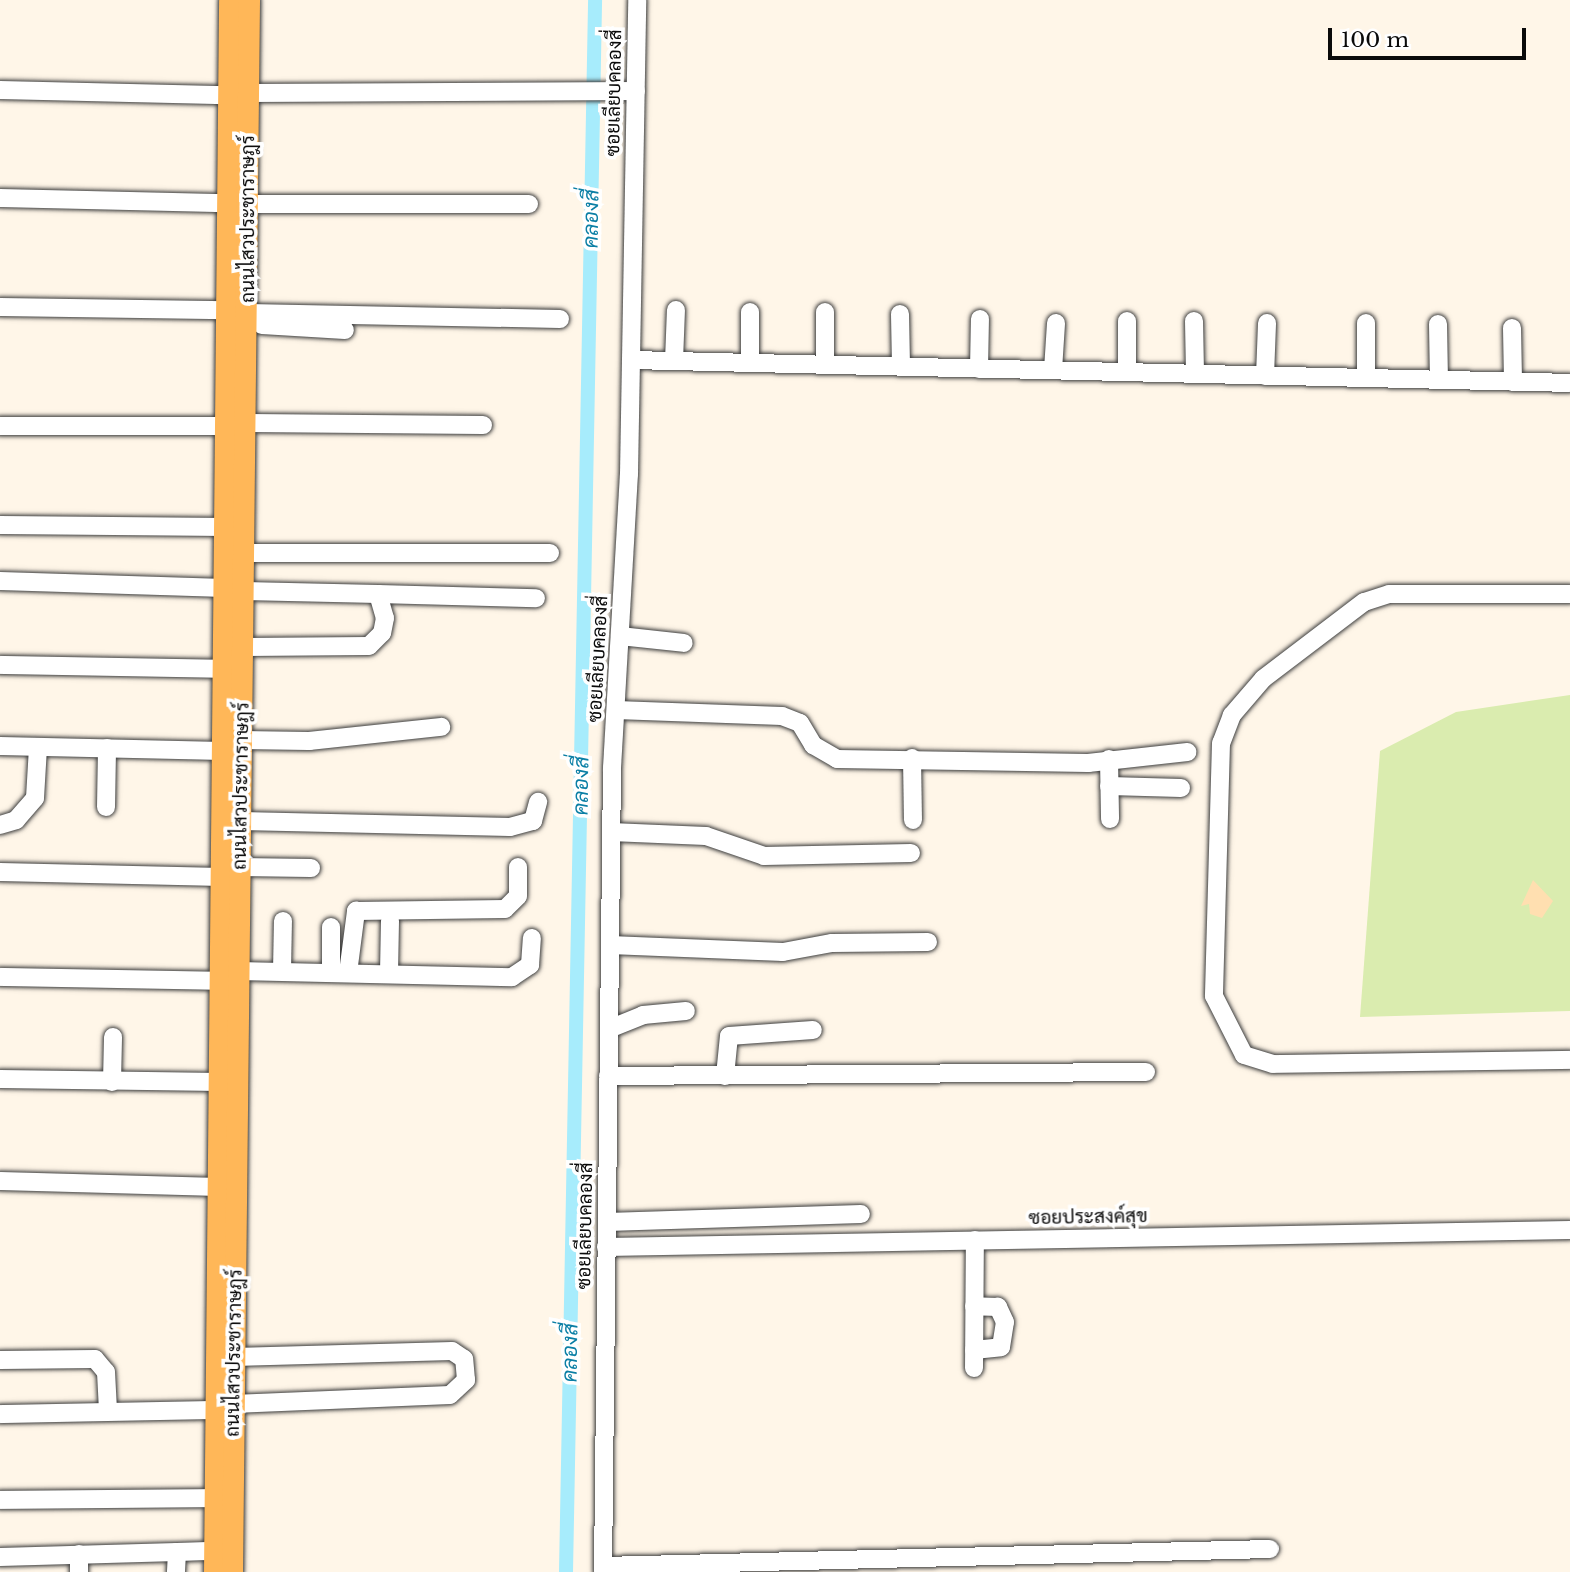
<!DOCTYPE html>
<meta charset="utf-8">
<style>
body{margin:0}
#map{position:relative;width:1570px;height:1572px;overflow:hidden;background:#fff6e8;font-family:"Libre Baskerville",Sarabun,serif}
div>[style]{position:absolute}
.green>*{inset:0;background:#daecaf}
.sand>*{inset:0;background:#ffdfb0}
.canal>*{height:14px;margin:-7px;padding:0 7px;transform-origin:7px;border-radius:7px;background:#a7ecfc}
.roads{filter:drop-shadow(0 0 2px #3d3d3d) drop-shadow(0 0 2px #3d3d3d)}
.minor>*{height:18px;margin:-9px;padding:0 9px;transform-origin:9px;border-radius:9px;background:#fff}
.major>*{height:21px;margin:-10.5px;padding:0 10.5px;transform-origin:10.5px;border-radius:10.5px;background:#ffb758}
span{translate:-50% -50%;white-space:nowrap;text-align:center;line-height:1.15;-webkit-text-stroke:7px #fff;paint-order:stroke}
.street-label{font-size:19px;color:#0a0a0a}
.water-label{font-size:21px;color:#0b7fa5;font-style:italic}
.scale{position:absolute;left:1328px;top:28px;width:198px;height:32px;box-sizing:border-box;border:4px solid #0a0a0a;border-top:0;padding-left:9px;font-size:21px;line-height:24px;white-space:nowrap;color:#0a0a0a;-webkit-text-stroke:5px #fff;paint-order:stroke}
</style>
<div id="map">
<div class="green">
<div style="clip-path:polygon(1570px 695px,1570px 1011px,1360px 1017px,1380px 751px,1456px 712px)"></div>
</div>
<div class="sand">
<div style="clip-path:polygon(1533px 880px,1553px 901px,1542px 918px,1530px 914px,1529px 904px,1521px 906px)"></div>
</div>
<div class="canal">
<div style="left:566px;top:1572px;width:1572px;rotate:-88.94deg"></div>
</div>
<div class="roads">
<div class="minor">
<div style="left:0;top:90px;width:227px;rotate:1.3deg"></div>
<div style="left:249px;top:93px;width:387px;rotate:-0.3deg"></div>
<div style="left:0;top:198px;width:227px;rotate:1.3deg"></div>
<div style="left:249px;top:204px;width:280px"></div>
<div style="left:0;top:307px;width:228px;rotate:0.8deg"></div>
<div style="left:825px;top:312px;width:53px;rotate:90deg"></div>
<div style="left:248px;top:313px;width:312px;rotate:1.1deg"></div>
<div style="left:900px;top:314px;width:53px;rotate:88.9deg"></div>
<div style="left:1127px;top:321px;width:51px;rotate:90deg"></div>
<div style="left:1194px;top:321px;width:53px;rotate:88.9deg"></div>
<div style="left:1438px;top:324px;width:56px;rotate:89deg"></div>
<div style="left:262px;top:325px;width:83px;rotate:3.4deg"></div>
<div style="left:1512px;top:328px;width:54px;rotate:88.9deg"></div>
<div style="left:631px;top:360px;width:939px;rotate:1.4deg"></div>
<div style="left:674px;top:361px;width:51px;rotate:-87.8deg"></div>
<div style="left:750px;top:363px;width:51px;rotate:-90deg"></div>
<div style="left:979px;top:369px;width:50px;rotate:-88.9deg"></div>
<div style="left:1053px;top:370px;width:47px;rotate:-86.3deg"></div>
<div style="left:1265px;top:376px;width:53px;rotate:-87.8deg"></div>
<div style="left:1366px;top:378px;width:55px;rotate:-90deg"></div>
<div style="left:248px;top:423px;width:235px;rotate:0.5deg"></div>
<div style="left:0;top:426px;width:227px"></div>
<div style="left:0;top:525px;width:226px;rotate:0.5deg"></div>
<div style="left:244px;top:553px;width:306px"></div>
<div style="left:0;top:581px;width:225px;rotate:1.8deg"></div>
<div style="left:244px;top:591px;width:134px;rotate:1.3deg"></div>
<div style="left:378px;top:594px;width:25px;rotate:74deg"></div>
<div style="left:385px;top:618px;width:15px;rotate:101deg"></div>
<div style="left:382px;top:633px;width:18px;rotate:135deg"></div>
<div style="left:369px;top:646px;width:124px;rotate:179.5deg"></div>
<div style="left:378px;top:594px;width:158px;rotate:1.5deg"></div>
<div style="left:1570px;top:594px;width:181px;rotate:180deg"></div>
<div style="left:1389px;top:594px;width:26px;rotate:162deg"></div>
<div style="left:1364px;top:602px;width:127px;rotate:142.7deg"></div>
<div style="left:1263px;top:679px;width:48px;rotate:130.7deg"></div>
<div style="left:1232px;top:715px;width:30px;rotate:111deg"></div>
<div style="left:1221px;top:743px;width:253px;rotate:91.6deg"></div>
<div style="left:1214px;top:996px;width:66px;rotate:63deg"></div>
<div style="left:1244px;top:1055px;width:30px;rotate:17deg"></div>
<div style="left:1273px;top:1064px;width:297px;rotate:-0.8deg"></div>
<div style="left:620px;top:636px;width:64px;rotate:6.2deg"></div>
<div style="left:0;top:665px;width:224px;rotate:1deg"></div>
<div style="left:616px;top:710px;width:166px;rotate:2.1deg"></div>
<div style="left:782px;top:716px;width:19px;rotate:21deg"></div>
<div style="left:800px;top:723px;width:26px;rotate:59deg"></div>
<div style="left:813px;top:745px;width:28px;rotate:30deg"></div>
<div style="left:837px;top:759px;width:251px;rotate:0.9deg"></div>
<div style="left:1088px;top:763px;width:100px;rotate:-6.3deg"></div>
<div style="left:241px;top:740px;width:68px;rotate:0.8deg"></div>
<div style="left:309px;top:741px;width:133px;rotate:-6.1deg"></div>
<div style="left:0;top:746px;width:223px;rotate:1.3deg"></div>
<div style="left:912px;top:758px;width:62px;rotate:89.1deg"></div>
<div style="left:1109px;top:759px;width:60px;rotate:89deg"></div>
<div style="left:1109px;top:786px;width:72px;rotate:1.6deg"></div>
<div style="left:106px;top:807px;width:59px;rotate:-89deg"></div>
<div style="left:241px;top:821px;width:269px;rotate:1.3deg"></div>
<div style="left:510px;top:827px;width:24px;rotate:-15deg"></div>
<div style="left:533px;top:821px;width:20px;rotate:-75deg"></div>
<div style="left:0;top:825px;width:17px;rotate:-17deg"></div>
<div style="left:16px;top:820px;width:29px;rotate:-49deg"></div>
<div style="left:35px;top:798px;width:51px;rotate:-86.6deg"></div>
<div style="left:611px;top:832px;width:95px;rotate:2.4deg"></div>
<div style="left:706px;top:836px;width:61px;rotate:19deg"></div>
<div style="left:764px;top:856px;width:147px;rotate:-1.2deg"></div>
<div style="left:239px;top:867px;width:72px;rotate:0.8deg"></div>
<div style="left:0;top:872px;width:222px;rotate:1.3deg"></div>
<div style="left:610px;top:945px;width:173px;rotate:2.3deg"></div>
<div style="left:783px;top:952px;width:50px;rotate:-10.4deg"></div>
<div style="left:832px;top:943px;width:96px;rotate:-0.6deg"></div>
<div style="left:238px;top:971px;width:274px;rotate:1.3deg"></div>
<div style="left:512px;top:977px;width:22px;rotate:-34deg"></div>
<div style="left:530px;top:965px;width:27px;rotate:-86deg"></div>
<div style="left:282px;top:971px;width:50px;rotate:-88.9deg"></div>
<div style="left:331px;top:972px;width:45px;rotate:-90deg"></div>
<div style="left:348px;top:973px;width:63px;rotate:-82.6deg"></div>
<div style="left:356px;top:911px;width:149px;rotate:-0.8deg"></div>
<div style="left:505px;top:909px;width:18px;rotate:-45deg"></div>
<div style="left:518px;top:896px;width:29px;rotate:-90deg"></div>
<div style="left:389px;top:973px;width:52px;rotate:-88.9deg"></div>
<div style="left:0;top:977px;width:221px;rotate:1deg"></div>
<div style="left:609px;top:1029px;width:37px;rotate:-22deg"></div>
<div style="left:643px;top:1015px;width:43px;rotate:-5.3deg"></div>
<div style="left:608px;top:1076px;width:538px;rotate:-0.43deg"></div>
<div style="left:725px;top:1076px;width:40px;rotate:-84.3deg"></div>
<div style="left:729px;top:1036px;width:84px;rotate:-4.1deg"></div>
<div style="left:0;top:1079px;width:220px;rotate:0.8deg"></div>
<div style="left:112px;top:1082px;width:45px;rotate:-88.7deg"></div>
<div style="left:0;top:1181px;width:219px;rotate:1.6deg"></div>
<div style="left:607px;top:1222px;width:254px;rotate:-1.8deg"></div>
<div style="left:606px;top:1247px;width:964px;rotate:-1.01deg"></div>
<div style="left:974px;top:1350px;width:27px;rotate:-6deg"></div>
<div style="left:1001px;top:1347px;width:25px;rotate:-81deg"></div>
<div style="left:1005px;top:1322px;width:17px;rotate:-115deg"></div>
<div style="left:998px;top:1307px;width:24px;rotate:-178deg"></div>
<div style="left:0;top:1360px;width:95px;rotate:-0.6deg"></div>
<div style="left:95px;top:1359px;width:17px;rotate:50deg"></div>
<div style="left:106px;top:1372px;width:39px;rotate:87deg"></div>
<div style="left:974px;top:1368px;width:128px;rotate:-89.6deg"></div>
<div style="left:233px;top:1404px;width:217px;rotate:-2.4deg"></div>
<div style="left:450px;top:1395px;width:22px;rotate:-43deg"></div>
<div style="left:466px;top:1380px;width:21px;rotate:-95deg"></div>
<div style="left:464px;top:1359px;width:14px;rotate:-146deg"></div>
<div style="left:452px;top:1351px;width:218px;rotate:178.4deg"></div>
<div style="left:0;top:1414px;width:216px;rotate:-1.1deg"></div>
<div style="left:0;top:1500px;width:215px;rotate:-0.5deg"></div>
<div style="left:177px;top:1552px;width:38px;rotate:-2deg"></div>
<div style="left:79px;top:1554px;width:18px;rotate:90deg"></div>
<div style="left:0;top:1557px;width:177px;rotate:-1.6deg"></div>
<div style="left:177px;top:1552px;width:20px;rotate:93deg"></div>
<div style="left:603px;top:1566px;width:667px;rotate:-1.46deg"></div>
<div style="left:603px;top:1572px;width:804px;rotate:-89.36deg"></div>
<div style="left:612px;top:768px;width:294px;rotate:-86.7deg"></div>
<div style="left:629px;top:474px;width:474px;rotate:-89deg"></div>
</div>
<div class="major">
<div style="left:214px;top:1572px;width:1572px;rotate:-89.45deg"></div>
<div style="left:232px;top:1572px;width:1572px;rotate:-89.38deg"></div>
</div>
</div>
<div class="street-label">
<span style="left:614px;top:93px;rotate:-89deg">ซอยเลียบคลองสี่</span>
<span style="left:248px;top:219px;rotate:-90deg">ถนนไสวประชาราษฎร์</span>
<span style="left:598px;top:659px;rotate:-87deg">ซอยเลียบคลองสี่</span>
<span style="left:241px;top:786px;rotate:-89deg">ถนนไสวประชาราษฎร์</span>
<span style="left:1088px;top:1217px;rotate:-1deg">ซอยประสงค์สุข</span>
<span style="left:585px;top:1226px;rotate:-89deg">ซอยเลียบคลองสี่</span>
<span style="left:234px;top:1353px;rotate:-89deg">ถนนไสวประชาราษฎร์</span>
</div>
<div class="water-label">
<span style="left:591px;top:219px;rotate:-89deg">คลองสี่</span>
<span style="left:581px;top:786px;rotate:-89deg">คลองสี่</span>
<span style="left:570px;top:1353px;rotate:-89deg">คลองสี่</span>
</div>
<div class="scale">100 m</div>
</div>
